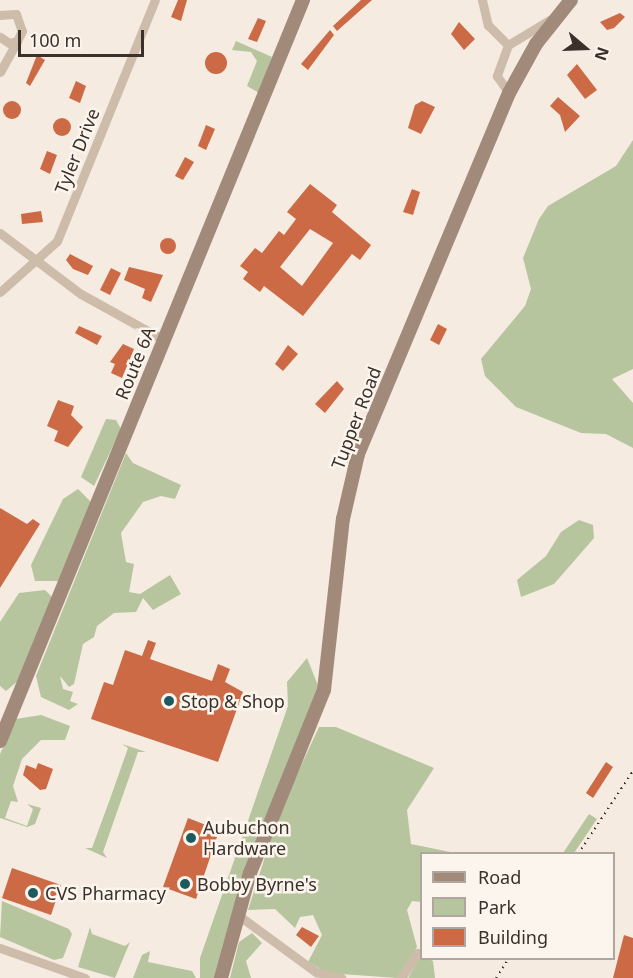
<!DOCTYPE html>
<style>
body{margin:0}
#map{position:relative;width:633px;height:978px;overflow:hidden;background:#f5ebe0;font-family:"Noto Sans",sans-serif}
div>[style]{position:absolute}
.green>*{inset:0;background:#b7c59e}
.building>*{inset:0;background:#cc6a46}
.round{border-radius:50%}
.minor>*{height:9px;margin:-4.5px;padding:0 4.5px;transform-origin:4.5px;border-radius:4.5px;background:#cebcaa}
.secondary>*{height:14px;margin:-7px;padding:0 7px;transform-origin:7px;border-radius:7px;background:#a28a7b}
.rail>*{height:2px;margin-top:-1px;transform-origin:0;background:repeating-linear-gradient(90deg,#3b302a 0 1.5px,transparent 0 6px)}
.dots>*{width:16px;height:16px;translate:-50% -50%;box-sizing:border-box;border:3px solid #fbf5ed;border-radius:50%}
span{translate:-50% -50%;white-space:nowrap;text-align:center;line-height:1.15;-webkit-text-stroke:5px #fbf5ed;paint-order:stroke}
.street-label{font-size:18px;color:#3b302a}
.poi-label{font-size:18px;color:#3b302a}
.left{translate:0 -50%;text-align:left}
.legend{position:absolute;left:420px;top:852px;width:195px;height:108px;box-sizing:border-box;background:#fbf5ed;border:2px solid #aea69f;margin:0;padding:8px 10px;list-style:none;font-size:18px;color:#3b302a}
.legend li{display:flex;align-items:center;gap:12px;height:30px}
.legend b{width:30px;border:2px solid #aea69f}
.north{position:absolute;left:555px;top:18px;width:60px;height:60px;-webkit-text-stroke:4px #fbf5ed;paint-order:stroke;rotate:109deg;font-size:16px;font-weight:700;line-height:24px;text-align:center;color:#3b302a}
.north::after{content:'';display:block;margin:auto;width:21px;height:27px;background:#3b302a;clip-path:polygon(50% 0,100% 100%,50% 72%,0 100%)}
.scale{position:absolute;left:18px;top:30px;width:126px;height:27px;box-sizing:border-box;border:3px solid #3b302a;border-top:0;padding-left:8px;font-size:18px;line-height:21px;white-space:nowrap;color:#3b302a;-webkit-text-stroke:4px #fbf5ed;paint-order:stroke}
</style>
<div id="map">
<div class="green">
<div style="clip-path:polygon(236px 41px,272px 57px,259px 93px,247px 86px,257px 61px,251px 52px,232px 50px)"></div>
<div style="clip-path:polygon(633px 140px,633px 369px,612px 379px,633px 403px,633px 448px,606px 434px,581px 433px,516px 407px,485px 376px,481px 359px,525px 306px,531px 289px,523px 258px,539px 219px,548px 206px,616px 166px)"></div>
<div style="clip-path:polygon(106px 419px,116px 420px,121px 429px,94px 486px,81px 477px)"></div>
<div style="clip-path:polygon(126px 453px,133px 463px,181px 485px,175px 499px,161px 496px,143px 502px,121px 533px,126px 562px,134px 564px,129px 592px,140px 594px,170px 575px,181px 594px,153px 610px,143px 598px,136px 612px,114px 613px,97px 626px,94px 637px,83px 644px,74px 684px,69px 687px,60px 676px,63px 689px,73px 692px,70px 701px,78px 704px,69px 710px,41px 697px,36px 676px)"></div>
<div style="clip-path:polygon(78px 489px,92px 503px,58px 581px,35px 581px,31px 565px,63px 499px)"></div>
<div style="clip-path:polygon(579px 520px,593px 525px,594px 538px,554px 584px,521px 597px,517px 580px,546px 556px,561px 532px)"></div>
<div style="clip-path:polygon(45px 590px,53px 598px,18px 681px,6px 691px,0 686px,0 622px,19px 593px)"></div>
<div style="clip-path:polygon(307px 658px,319px 688px,259px 833px,216px 978px,200px 978px,200px 958px,288px 706px,287px 682px)"></div>
<div style="clip-path:polygon(41px 715px,70px 726px,65px 740px,41px 740px,22px 759px,13px 786px,18px 802px,11px 801px,5px 818px,27px 826px,33px 809px,27px 804px,41px 808px,35px 824px,27px 827px,0 818px,0 754px,16px 719px)"></div>
<div style="clip-path:polygon(319px 727px,336px 727px,434px 768px,407px 810px,411px 844px,455px 853px,422px 854px,421px 902px,412px 901px,407px 910px,417px 947px,397px 978px,327px 973px,308px 962px,322px 935px,313px 915px,300px 917px,295px 928px,275px 909px,248px 910px,279px 813px)"></div>
<div style="clip-path:polygon(122px 744px,146px 752px,138px 752px,103px 852px,107px 858px,85px 848px,92px 848px,110px 799px,128px 748px)"></div>
<div style="clip-path:polygon(589px 814px,597px 819px,574px 853px,563px 853px)"></div>
<div style="clip-path:polygon(2px 901px,69px 929px,72px 934px,63px 958px,54px 960px,0 937px)"></div>
<div style="clip-path:polygon(90px 927px,92px 934px,125px 946px,130px 942px,115px 978px,78px 967px)"></div>
<div style="clip-path:polygon(252px 933px,262px 943px,246px 961px,251px 978px,230px 978px,239px 942px)"></div>
<div style="clip-path:polygon(150px 951px,148px 962px,192px 971px,196px 978px,133px 978px,142px 955px)"></div>
<div style="clip-path:polygon(421px 955px,433px 961px,435px 978px,408px 978px)"></div>
</div>
<div class="building">
<div style="clip-path:polygon(178px 0,187px 0,181px 21px,171px 17px)"></div>
<div style="clip-path:polygon(372px 0,337px 31px,333px 26px,361px 0)"></div>
<div style="clip-path:polygon(620px 13px,625px 17px,614px 28px,607px 30px,600px 22px)"></div>
<div style="clip-path:polygon(258px 18px,266px 21px,257px 42px,248px 39px)"></div>
<div style="clip-path:polygon(459px 22px,475px 39px,464px 50px,451px 34px)"></div>
<div style="clip-path:polygon(330px 30px,334px 35px,308px 70px,301px 64px)"></div>
<div class="round" style="left:205px;top:52px;width:22px;height:22px"></div>
<div style="clip-path:polygon(37px 55px,45px 60px,30px 86px,26px 83px)"></div>
<div style="clip-path:polygon(577px 64px,597px 90px,585px 99px,567px 75px)"></div>
<div style="clip-path:polygon(76px 81px,86px 86px,80px 103px,69px 98px)"></div>
<div style="clip-path:polygon(558px 97px,580px 116px,565px 132px,560px 115px,550px 106px)"></div>
<div style="clip-path:polygon(422px 101px,435px 107px,421px 134px,408px 128px,415px 105px)"></div>
<div class="round" style="left:3px;top:101px;width:18px;height:18px"></div>
<div class="round" style="left:53px;top:118px;width:18px;height:18px"></div>
<div style="clip-path:polygon(206px 125px,215px 129px,206px 150px,198px 146px)"></div>
<div style="clip-path:polygon(47px 151px,57px 155px,50px 174px,40px 169px)"></div>
<div style="clip-path:polygon(185px 157px,194px 162px,183px 180px,175px 176px)"></div>
<div style="clip-path:polygon(evenodd,310px 184px,337px 205px,332px 212px,371px 245px,360px 260px,352px 254px,303px 316px,264px 286px,260px 292px,243px 279px,248px 272px,240px 266px,255px 248px,262px 253px,279px 231px,284px 235px,296px 219px,287px 212px,310px 184px,310px 229px,333px 243px,302px 286px,280px 267px,310px 229px)"></div>
<div style="clip-path:polygon(412px 189px,420px 192px,413px 215px,403px 212px)"></div>
<div style="clip-path:polygon(41px 211px,43px 222px,22px 224px,21px 214px)"></div>
<div class="round" style="left:160px;top:238px;width:16px;height:16px"></div>
<div style="clip-path:polygon(70px 254px,93px 266px,88px 275px,73px 269px,66px 260px)"></div>
<div style="clip-path:polygon(129px 267px,163px 275px,151px 302px,142px 298px,145px 289px,124px 280px)"></div>
<div style="clip-path:polygon(111px 268px,121px 273px,110px 295px,100px 290px)"></div>
<div style="clip-path:polygon(438px 324px,447px 329px,439px 345px,430px 340px)"></div>
<div style="clip-path:polygon(79px 326px,102px 336px,97px 345px,75px 333px)"></div>
<div style="clip-path:polygon(123px 344px,134px 349px,122px 378px,111px 373px,115px 364px,110px 362px)"></div>
<div style="clip-path:polygon(288px 345px,298px 354px,283px 371px,275px 364px)"></div>
<div style="clip-path:polygon(337px 381px,344px 389px,325px 413px,315px 404px)"></div>
<div style="clip-path:polygon(58px 400px,74px 406px,71px 415px,83px 427px,68px 447px,54px 441px,58px 431px,47px 426px)"></div>
<div style="clip-path:polygon(0 508px,27px 524px,33px 519px,40px 524px,0 588px)"></div>
<div style="clip-path:polygon(148px 640px,156px 643px,150px 659px,212px 681px,218px 664px,230px 669px,225px 682px,243px 692px,218px 762px,91px 719px,104px 682px,113px 685px,125px 650px,142px 656px)"></div>
<div style="clip-path:polygon(606px 762px,613px 767px,593px 798px,586px 793px)"></div>
<div style="clip-path:polygon(38px 763px,53px 769px,46px 789px,40px 790px,23px 775px,26px 765px,36px 769px)"></div>
<div style="clip-path:polygon(188px 818px,206px 825px,203px 832px,217px 837px,196px 899px,163px 887px)"></div>
<div style="clip-path:polygon(12px 868px,61px 885px,51px 915px,2px 898px)"></div>
<div style="clip-path:polygon(302px 927px,319px 936px,311px 947px,296px 935px)"></div>
<div style="clip-path:polygon(624px 935px,633px 938px,633px 978px,613px 978px)"></div>
</div>
<div class="minor">
<div style="left:482px;top:0;width:26px;rotate:77deg"></div>
<div style="left:488px;top:25px;width:28px;rotate:45deg"></div>
<div style="left:508px;top:45px;width:33px;rotate:110deg"></div>
<div style="left:497px;top:76px;width:21px;rotate:55deg"></div>
<div style="left:0;top:15px;width:16px;rotate:-4deg"></div>
<div style="left:16px;top:14px;width:18px;rotate:71deg"></div>
<div style="left:22px;top:31px;width:11px;rotate:117deg"></div>
<div style="left:17px;top:41px;width:8px;rotate:166deg"></div>
<div style="left:9px;top:43px;width:11px;rotate:-146deg"></div>
<div style="left:508px;top:45px;width:56px;rotate:-31.1deg"></div>
<div style="left:0;top:72px;width:35px;rotate:-61deg"></div>
<div style="left:0;top:233px;width:101px;rotate:37deg"></div>
<div style="left:81px;top:294px;width:95px;rotate:29deg"></div>
<div style="left:0;top:292px;width:76px;rotate:-41.8deg"></div>
<div style="left:57px;top:241px;width:260px;rotate:-67.9deg"></div>
<div style="left:238px;top:915px;width:97px;rotate:36.2deg"></div>
<div style="left:316px;top:972px;width:26px;rotate:13deg"></div>
<div style="left:0;top:948px;width:90px;rotate:19.4deg"></div>
<div style="left:401px;top:978px;width:30px;rotate:-57deg"></div>
</div>
<div class="secondary">
<div style="left:0;top:741px;width:801px;rotate:-67.76deg"></div>
<div style="left:221px;top:978px;width:109px;rotate:-74.6deg"></div>
<div style="left:250px;top:873px;width:197px;rotate:-68deg"></div>
<div style="left:324px;top:690px;width:172px;rotate:-83.7deg"></div>
<div style="left:343px;top:519px;width:67px;rotate:-77deg"></div>
<div style="left:358px;top:454px;width:391px;rotate:-67.3deg"></div>
<div style="left:509px;top:93px;width:56px;rotate:-61.1deg"></div>
<div style="left:536px;top:44px;width:56px;rotate:-51.5deg"></div>
</div>
<div class="rail">
<div style="left:578px;top:854px;width:100px;rotate:-56.5deg"></div>
<div style="left:496px;top:978px;width:24px;rotate:-57deg"></div>
</div>
<div class="dots">
<div style="left:169px;top:701px;background:#1d5a60"></div>
<div style="left:191px;top:838px;background:#1d5a60"></div>
<div style="left:185px;top:884px;background:#1d5a60"></div>
<div style="left:33px;top:893px;background:#1d5a60"></div>
</div>
<div class="street-label">
<span style="left:77px;top:151px;rotate:-68deg">Tyler Drive</span>
<span style="left:135px;top:363px;rotate:-68deg">Route 6A</span>
<span style="left:356px;top:418px;rotate:-69deg">Tupper Road</span>
</div>
<div class="poi-label">
<span class="left" style="left:181px;top:701px">Stop &amp; Shop</span>
<span class="left" style="left:203px;top:838px">Aubuchon<br>Hardware</span>
<span class="left" style="left:197px;top:884px">Bobby Byrne's</span>
<span class="left" style="left:45px;top:893px">CVS Pharmacy</span>
</div>
<ul class="legend">
<li><b style="height:8px;background:#a28a7b"></b>Road</li>
<li><b style="height:16px;background:#b7c59e"></b>Park</li>
<li><b style="height:16px;background:#cc6a46"></b>Building</li>
</ul>
<div class="north">N</div>
<div class="scale">100 m</div>
</div>
